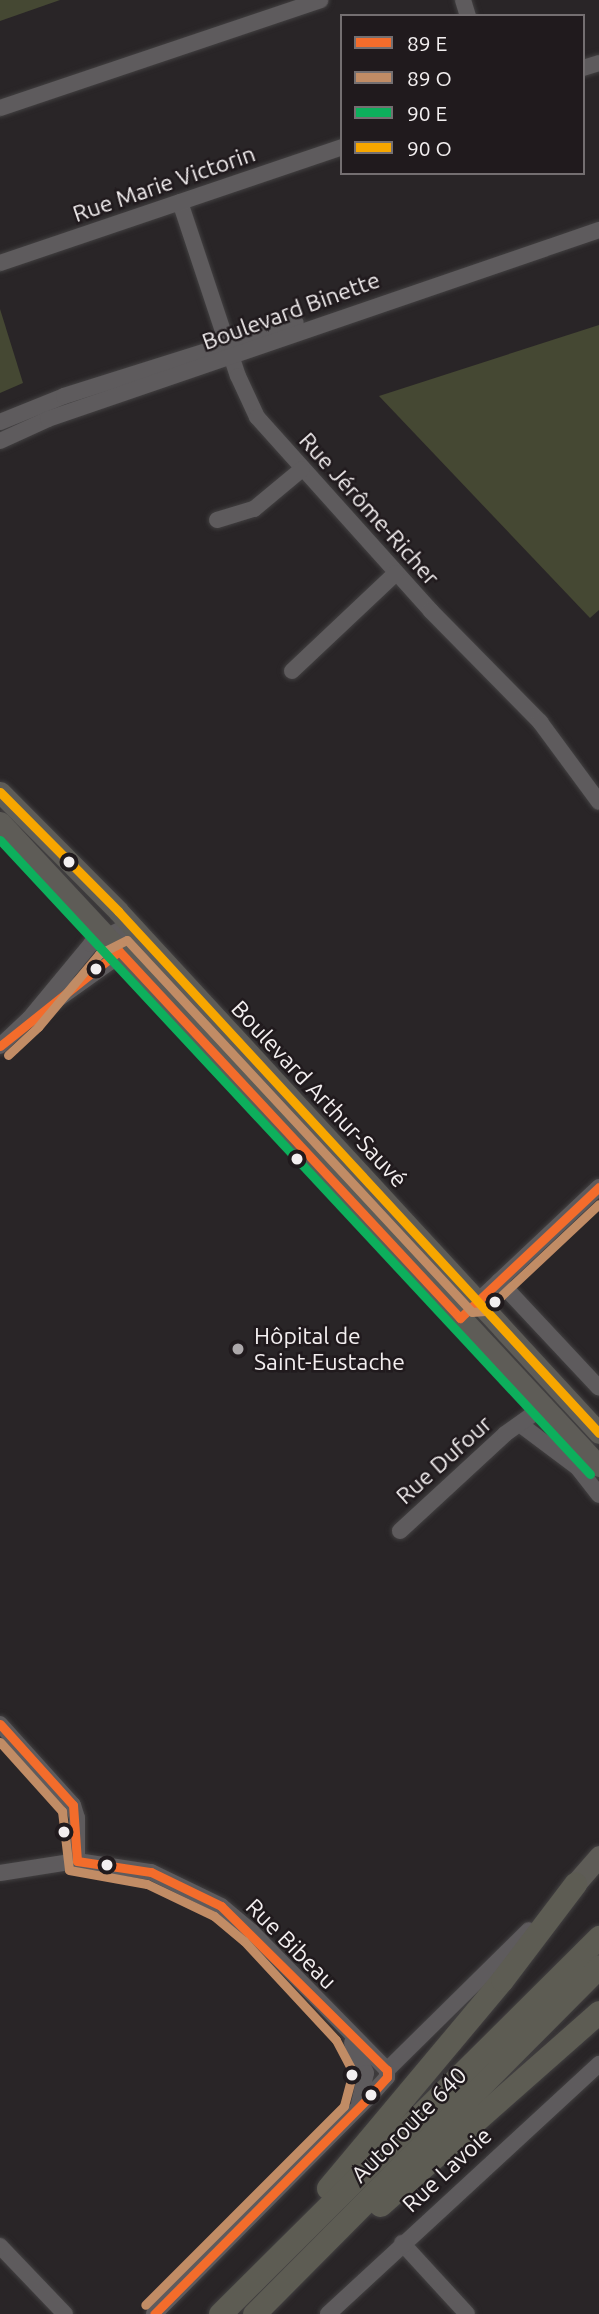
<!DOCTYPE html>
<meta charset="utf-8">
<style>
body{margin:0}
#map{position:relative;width:599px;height:2314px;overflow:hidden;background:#292527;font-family:Ubuntu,sans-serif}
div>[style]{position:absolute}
.green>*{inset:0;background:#454833}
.roads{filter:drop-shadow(0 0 2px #424041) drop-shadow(0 0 2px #424041)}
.minor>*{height:16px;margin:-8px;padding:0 8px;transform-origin:8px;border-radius:8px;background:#5e5b5d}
.major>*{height:21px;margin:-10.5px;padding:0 10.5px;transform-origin:10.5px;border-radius:10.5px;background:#5e5c57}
.highway>*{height:23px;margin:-11.5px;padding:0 11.5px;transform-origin:11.5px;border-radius:11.5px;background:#5d5c53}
.bus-1>*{height:9px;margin:-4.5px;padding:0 4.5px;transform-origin:4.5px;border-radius:4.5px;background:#f36c2b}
.bus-2>*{height:9px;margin:-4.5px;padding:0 4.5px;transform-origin:4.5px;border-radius:4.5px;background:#c18c65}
.bus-3>*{height:9px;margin:-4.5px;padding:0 4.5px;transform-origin:4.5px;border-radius:4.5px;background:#0daf5c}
.bus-4>*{height:9px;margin:-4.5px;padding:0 4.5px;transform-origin:4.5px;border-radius:4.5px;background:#f7a600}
.dots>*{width:19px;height:19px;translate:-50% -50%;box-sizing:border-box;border:4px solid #201a1d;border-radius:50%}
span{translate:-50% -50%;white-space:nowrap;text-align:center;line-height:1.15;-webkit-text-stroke:5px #201a1d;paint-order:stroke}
.street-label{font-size:23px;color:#f3eff0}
.poi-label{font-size:23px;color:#f3eff0}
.left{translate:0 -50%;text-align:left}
.legend{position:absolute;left:340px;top:14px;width:245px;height:161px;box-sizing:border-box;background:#201a1d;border:2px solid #746f71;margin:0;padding:9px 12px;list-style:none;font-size:21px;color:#f3eff0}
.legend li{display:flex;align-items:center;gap:14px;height:35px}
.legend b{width:35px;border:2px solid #746f71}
</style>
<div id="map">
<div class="green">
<div style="clip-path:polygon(0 0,60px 0,0 21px)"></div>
<div style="clip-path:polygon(0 309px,23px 383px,0 393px)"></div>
<div style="clip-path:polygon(599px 325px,599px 610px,590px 618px,379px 396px)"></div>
</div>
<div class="roads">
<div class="minor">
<div style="left:463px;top:0;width:17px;rotate:73deg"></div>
<div style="left:583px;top:68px;width:17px;rotate:-17deg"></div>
<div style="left:0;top:108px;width:338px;rotate:-18.6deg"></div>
<div style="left:180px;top:202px;width:183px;rotate:71.6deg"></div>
<div style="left:238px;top:376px;width:45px;rotate:65.1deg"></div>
<div style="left:257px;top:417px;width:261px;rotate:48.1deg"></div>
<div style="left:431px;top:611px;width:156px;rotate:45.5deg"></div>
<div style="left:540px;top:722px;width:99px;rotate:53.6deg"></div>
<div style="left:0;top:263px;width:361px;rotate:-18.7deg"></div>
<div style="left:0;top:422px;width:69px;rotate:-22.1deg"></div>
<div style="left:64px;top:396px;width:243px;rotate:-17.5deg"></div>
<div style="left:0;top:441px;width:53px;rotate:-24.6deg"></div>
<div style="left:48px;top:419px;width:583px;rotate:-18.93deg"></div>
<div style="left:217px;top:520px;width:39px;rotate:-17deg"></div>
<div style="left:254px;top:509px;width:62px;rotate:-39.8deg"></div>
<div style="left:292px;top:671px;width:143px;rotate:-43.3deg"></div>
<div style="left:37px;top:1014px;width:90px;rotate:-35.5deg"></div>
<div style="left:110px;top:962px;width:41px;rotate:-54deg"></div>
<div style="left:0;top:1046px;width:40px;rotate:-43deg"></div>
<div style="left:29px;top:1019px;width:97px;rotate:-50.4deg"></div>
<div style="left:91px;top:944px;width:43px;rotate:-26deg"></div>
<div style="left:499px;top:1281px;width:146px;rotate:46.9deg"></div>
<div style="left:460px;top:1318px;width:191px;rotate:-43.3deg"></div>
<div style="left:521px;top:1425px;width:71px;rotate:37deg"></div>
<div style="left:578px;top:1468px;width:34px;rotate:52deg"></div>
<div style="left:400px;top:1531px;width:143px;rotate:-42.7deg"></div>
<div style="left:505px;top:1434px;width:47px;rotate:-35.4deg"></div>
<div style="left:0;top:1724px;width:109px;rotate:48deg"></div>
<div style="left:73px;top:1805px;width:14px;rotate:73deg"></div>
<div style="left:77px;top:1818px;width:43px;rotate:90deg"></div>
<div style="left:77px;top:1861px;width:75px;rotate:8.5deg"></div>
<div style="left:151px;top:1872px;width:78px;rotate:25.9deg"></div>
<div style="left:221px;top:1906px;width:40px;rotate:40deg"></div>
<div style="left:252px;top:1932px;width:193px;rotate:45.6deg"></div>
<div style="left:0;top:1873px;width:78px;rotate:-8.9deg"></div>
<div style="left:352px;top:2043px;width:33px;rotate:65deg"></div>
<div style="left:366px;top:2073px;width:31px;rotate:103deg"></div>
<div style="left:402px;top:2243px;width:96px;rotate:47.5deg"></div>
<div style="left:0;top:2246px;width:94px;rotate:46.3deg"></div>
<div style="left:154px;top:2314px;width:308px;rotate:-45.3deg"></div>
<div style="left:371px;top:2095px;width:24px;rotate:-48deg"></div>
<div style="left:387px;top:2077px;width:7px;rotate:-90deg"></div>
<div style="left:387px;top:2070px;width:199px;rotate:-44.6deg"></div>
<div style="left:328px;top:2314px;width:369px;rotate:-42.7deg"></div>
</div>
<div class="major">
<div style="left:0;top:792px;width:168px;rotate:45.2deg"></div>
<div style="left:118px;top:911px;width:710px;rotate:47.34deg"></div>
<div style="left:0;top:822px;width:880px;rotate:47.07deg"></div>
<div style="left:575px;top:1884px;width:37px;rotate:-49deg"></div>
</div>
<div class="highway">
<div style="left:328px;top:2188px;width:271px;rotate:-50.1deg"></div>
<div style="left:502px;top:1980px;width:121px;rotate:-52.8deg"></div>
<div style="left:380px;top:2205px;width:292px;rotate:-41.4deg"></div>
<div style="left:220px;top:2314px;width:535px;rotate:-44.85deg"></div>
<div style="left:254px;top:2314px;width:490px;rotate:-45.2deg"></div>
</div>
</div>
<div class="bus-1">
<div style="left:0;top:1046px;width:152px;rotate:-38.6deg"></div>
<div style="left:119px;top:951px;width:501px;rotate:47.1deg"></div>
<div style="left:460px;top:1318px;width:191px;rotate:-43.3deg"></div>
<div style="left:0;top:1724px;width:109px;rotate:48deg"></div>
<div style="left:73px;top:1805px;width:56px;rotate:85.9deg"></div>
<div style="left:77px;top:1861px;width:75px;rotate:8.5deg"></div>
<div style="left:151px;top:1872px;width:78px;rotate:25.9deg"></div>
<div style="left:221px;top:1906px;width:233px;rotate:44.7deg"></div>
<div style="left:387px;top:2070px;width:7px;rotate:90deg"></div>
<div style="left:387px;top:2077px;width:24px;rotate:132deg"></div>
<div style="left:371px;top:2095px;width:308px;rotate:134.7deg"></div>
</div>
<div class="bus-2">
<div style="left:8px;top:1055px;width:41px;rotate:-43deg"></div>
<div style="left:38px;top:1027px;width:95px;rotate:-50.1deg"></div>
<div style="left:99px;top:954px;width:31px;rotate:-27deg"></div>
<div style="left:127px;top:940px;width:507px;rotate:47.16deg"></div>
<div style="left:472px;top:1312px;width:13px;rotate:-4deg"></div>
<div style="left:485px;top:1311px;width:156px;rotate:-43.2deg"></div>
<div style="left:0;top:1742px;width:93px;rotate:48.1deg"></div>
<div style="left:62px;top:1811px;width:59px;rotate:83.2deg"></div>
<div style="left:69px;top:1870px;width:79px;rotate:10.2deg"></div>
<div style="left:147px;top:1884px;width:74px;rotate:25.5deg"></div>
<div style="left:214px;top:1916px;width:39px;rotate:40deg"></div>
<div style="left:244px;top:1941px;width:135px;rotate:47.1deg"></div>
<div style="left:336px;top:2040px;width:36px;rotate:62deg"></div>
<div style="left:353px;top:2072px;width:35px;rotate:105deg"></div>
<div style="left:344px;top:2106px;width:281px;rotate:135deg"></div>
</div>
<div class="bus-3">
<div style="left:0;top:840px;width:866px;rotate:47.06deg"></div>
</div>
<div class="bus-4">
<div style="left:0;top:792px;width:168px;rotate:45.2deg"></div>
<div style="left:118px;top:911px;width:710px;rotate:47.34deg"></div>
</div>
<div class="dots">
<div style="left:69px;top:862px;background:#f3eff0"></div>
<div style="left:96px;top:969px;background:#f3eff0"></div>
<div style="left:297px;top:1159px;background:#f3eff0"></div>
<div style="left:495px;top:1302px;background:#f3eff0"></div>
<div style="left:238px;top:1349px;background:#aca8aa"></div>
<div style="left:64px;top:1832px;background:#f3eff0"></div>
<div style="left:107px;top:1865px;background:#f3eff0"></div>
<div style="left:352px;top:2075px;background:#f3eff0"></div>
<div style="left:371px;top:2095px;background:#f3eff0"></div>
</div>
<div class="street-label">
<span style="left:164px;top:184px;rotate:-19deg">Rue Marie Victorin</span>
<span style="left:291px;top:311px;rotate:-20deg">Boulevard Binette</span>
<span style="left:369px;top:509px;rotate:48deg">Rue Jérôme-Richer</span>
<span style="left:319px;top:1094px;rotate:47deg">Boulevard Arthur-Sauvé</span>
<span style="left:444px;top:1460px;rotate:-42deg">Rue Dufour</span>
<span style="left:291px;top:1944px;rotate:45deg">Rue Bibeau</span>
<span style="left:409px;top:2125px;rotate:-45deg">Autoroute 640</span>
<span style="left:447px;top:2170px;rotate:-43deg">Rue Lavoie</span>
</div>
<div class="poi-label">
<span class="left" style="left:254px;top:1349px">Hôpital de<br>Saint-Eustache</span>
</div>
<ul class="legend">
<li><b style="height:9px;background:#f36c2b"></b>89 E</li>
<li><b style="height:9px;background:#c18c65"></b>89 O</li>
<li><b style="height:9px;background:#0daf5c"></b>90 E</li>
<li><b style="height:9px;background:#f7a600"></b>90 O</li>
</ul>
</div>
